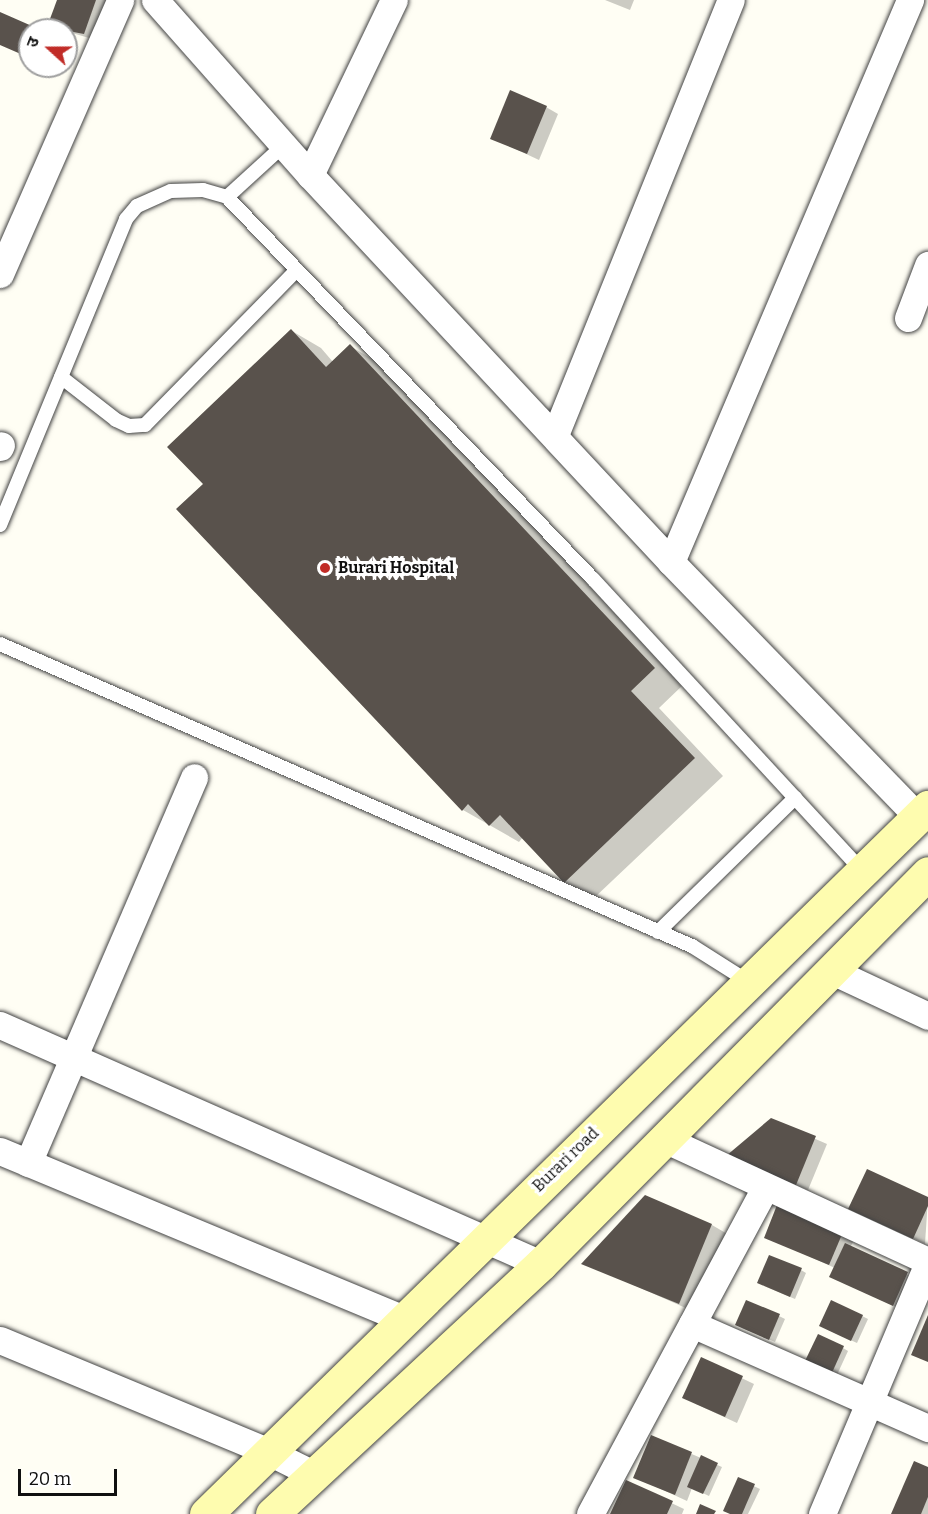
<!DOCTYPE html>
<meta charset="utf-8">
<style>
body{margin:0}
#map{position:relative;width:928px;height:1514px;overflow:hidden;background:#fffef4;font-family:Bitter,"Noto Sans Devanagari",serif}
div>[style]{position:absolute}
.shadow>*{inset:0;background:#0003}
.building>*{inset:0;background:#59524c}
.roads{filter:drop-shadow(0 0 2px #434343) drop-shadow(0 0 2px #434343)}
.lane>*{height:14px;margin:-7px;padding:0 7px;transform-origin:7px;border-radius:7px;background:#fff}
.street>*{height:27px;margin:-13.5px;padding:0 13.5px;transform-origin:13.5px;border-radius:13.5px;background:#fff}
.secondary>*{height:33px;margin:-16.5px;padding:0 16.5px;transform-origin:16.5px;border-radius:16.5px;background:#fefcaf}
.dots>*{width:16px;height:16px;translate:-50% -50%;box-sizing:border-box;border:3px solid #fff;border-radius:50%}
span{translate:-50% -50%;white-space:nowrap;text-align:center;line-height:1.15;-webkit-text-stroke:6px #fff;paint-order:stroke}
.poi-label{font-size:16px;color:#101010;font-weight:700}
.left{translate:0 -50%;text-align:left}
.street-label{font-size:16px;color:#101010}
.north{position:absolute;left:18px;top:18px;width:60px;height:60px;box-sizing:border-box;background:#fff;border:2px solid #9f9f9f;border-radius:50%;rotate:291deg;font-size:16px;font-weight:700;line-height:24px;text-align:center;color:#101010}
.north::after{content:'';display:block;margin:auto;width:21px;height:27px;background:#c12c27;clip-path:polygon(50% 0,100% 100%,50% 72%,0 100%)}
.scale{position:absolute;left:18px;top:1469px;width:99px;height:27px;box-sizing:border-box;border:3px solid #101010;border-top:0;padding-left:8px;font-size:18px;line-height:21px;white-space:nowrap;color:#101010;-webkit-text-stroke:4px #fff;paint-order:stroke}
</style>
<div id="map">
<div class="shadow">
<div style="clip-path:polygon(58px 0,110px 0,96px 40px,48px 26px)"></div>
<div style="clip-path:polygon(605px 0,634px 0,630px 10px)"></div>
<div style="clip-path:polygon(546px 107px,558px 114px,539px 160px,492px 138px)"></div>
<div style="clip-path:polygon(292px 331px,321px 348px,333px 362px,350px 346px,379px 363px,683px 685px,659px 708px,723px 776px,594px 898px,565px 882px,523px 837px,519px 842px,463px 810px,205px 484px)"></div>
<div style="clip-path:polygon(772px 1120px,827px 1144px,808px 1190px,740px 1162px)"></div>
<div style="clip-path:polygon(928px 1198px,925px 1244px,860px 1213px)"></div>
<div style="clip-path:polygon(778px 1207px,854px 1240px,850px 1248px,919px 1280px,905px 1311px,831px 1277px,835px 1268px,766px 1237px)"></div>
<div style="clip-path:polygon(712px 1225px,729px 1235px,697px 1313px,584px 1263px)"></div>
<div style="clip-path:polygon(801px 1270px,806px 1273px,795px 1299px,764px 1286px)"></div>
<div style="clip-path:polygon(779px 1316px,785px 1319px,775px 1342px,742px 1328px)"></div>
<div style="clip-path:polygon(862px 1316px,868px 1319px,857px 1343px,826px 1329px)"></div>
<div style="clip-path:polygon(843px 1348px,848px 1351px,836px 1377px,812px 1366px)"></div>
<div style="clip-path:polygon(702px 1359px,754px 1384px,737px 1423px,696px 1404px)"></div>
<div style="clip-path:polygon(652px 1437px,722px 1467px,709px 1496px,692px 1488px,687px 1501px,635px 1477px)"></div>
<div style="clip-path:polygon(928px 1469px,928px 1514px,893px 1514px)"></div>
<div style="clip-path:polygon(739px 1479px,760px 1489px,748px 1514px,732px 1514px)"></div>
<div style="clip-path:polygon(627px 1482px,684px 1509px,682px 1514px,612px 1514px)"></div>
</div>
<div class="building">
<div style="clip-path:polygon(57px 0,96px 0,84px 34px,47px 27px)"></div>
<div style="clip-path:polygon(0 12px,41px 30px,30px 30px,30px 58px,0 45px)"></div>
<div style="clip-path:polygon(510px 90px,547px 106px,527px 154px,490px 139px)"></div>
<div style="clip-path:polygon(291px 329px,326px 367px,350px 344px,655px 668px,631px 691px,695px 758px,564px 883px,500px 815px,489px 826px,468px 804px,462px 811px,176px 509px,203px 484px,167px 447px)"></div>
<div style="clip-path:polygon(771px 1118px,816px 1136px,796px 1185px,726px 1156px)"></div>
<div style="clip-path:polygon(867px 1169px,928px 1197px,928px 1206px,913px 1239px,848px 1209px)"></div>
<div style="clip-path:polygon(645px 1195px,712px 1224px,679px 1304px,581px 1264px)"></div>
<div style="clip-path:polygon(777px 1205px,843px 1232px,829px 1265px,764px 1238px)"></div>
<div style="clip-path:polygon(845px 1243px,908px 1272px,893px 1306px,829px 1277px)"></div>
<div style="clip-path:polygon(769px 1255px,802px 1268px,790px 1297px,757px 1283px)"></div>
<div style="clip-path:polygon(746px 1300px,780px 1314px,769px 1340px,735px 1325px)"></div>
<div style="clip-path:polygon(831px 1300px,863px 1315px,851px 1341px,819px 1326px)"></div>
<div style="clip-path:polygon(928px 1315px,928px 1362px,911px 1355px)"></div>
<div style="clip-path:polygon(818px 1334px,844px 1346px,831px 1375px,804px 1363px)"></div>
<div style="clip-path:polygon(701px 1357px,743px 1376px,725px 1417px,682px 1398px)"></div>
<div style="clip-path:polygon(651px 1435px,692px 1452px,675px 1495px,633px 1478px)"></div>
<div style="clip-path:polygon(701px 1455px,718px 1463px,703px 1494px,687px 1487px)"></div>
<div style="clip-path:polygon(914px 1461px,928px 1467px,928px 1497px,921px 1514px,891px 1514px)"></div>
<div style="clip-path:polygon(738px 1477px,755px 1484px,742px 1514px,730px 1514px,723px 1511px)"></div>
<div style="clip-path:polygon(626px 1480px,673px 1501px,667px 1514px,610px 1514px)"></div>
<div style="clip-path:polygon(700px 1504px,716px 1511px,714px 1514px,696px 1514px)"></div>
</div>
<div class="roads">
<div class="lane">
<div style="left:227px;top:197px;width:77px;rotate:-42.4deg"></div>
<div style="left:61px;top:377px;width:70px;rotate:38deg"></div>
<div style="left:116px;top:420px;width:14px;rotate:25deg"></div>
<div style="left:129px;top:426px;width:16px;rotate:-4deg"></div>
<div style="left:145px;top:425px;width:217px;rotate:-45.6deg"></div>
<div style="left:0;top:525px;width:331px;rotate:-67.6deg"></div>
<div style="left:126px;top:219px;width:17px;rotate:-50deg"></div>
<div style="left:137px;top:206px;width:37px;rotate:-24deg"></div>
<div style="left:171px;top:191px;width:32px;rotate:-2deg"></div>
<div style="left:203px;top:190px;width:25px;rotate:16deg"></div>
<div style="left:227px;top:197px;width:529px;rotate:46.23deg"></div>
<div style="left:593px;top:579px;width:397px;rotate:47.3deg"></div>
<div style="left:0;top:644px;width:755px;rotate:23.58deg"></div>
<div style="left:692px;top:946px;width:67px;rotate:32.3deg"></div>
<div style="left:658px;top:932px;width:192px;rotate:-44.4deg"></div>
</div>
<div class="street">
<div style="left:155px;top:0;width:234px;rotate:48.5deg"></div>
<div style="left:310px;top:175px;width:529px;rotate:46.99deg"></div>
<div style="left:671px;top:562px;width:355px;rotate:45.9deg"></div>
<div style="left:310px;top:175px;width:194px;rotate:-64.4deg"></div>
<div style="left:0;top:274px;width:299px;rotate:-66.3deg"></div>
<div style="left:908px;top:318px;width:57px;rotate:-69.3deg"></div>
<div style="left:555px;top:435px;width:469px;rotate:-68deg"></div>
<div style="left:0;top:447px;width:2px;rotate:-63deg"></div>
<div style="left:671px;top:562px;width:611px;rotate:-66.96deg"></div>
<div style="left:830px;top:970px;width:108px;rotate:25.1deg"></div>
<div style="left:0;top:1025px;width:591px;rotate:23.83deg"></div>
<div style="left:664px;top:1139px;width:291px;rotate:24.8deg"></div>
<div style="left:0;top:1151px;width:438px;rotate:22.6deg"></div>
<div style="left:28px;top:1163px;width:420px;rotate:-66.7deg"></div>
<div style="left:692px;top:1324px;width:258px;rotate:23.8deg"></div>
<div style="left:0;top:1340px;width:291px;rotate:22.6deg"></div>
<div style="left:269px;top:1452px;width:49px;rotate:26.6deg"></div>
<div style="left:590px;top:1514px;width:371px;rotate:-61.8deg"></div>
<div style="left:822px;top:1514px;width:272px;rotate:-67.1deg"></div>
</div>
<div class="secondary">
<div style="left:206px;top:1514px;width:1011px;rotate:-44.4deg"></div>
<div style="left:272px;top:1514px;width:367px;rotate:-42.9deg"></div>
<div style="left:541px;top:1264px;width:550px;rotate:-45.29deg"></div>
</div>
</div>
<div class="dots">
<div style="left:325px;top:568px;background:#c12c27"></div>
</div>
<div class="poi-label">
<span class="left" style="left:338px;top:568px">Burari Hospital</span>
</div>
<div class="street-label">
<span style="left:566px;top:1160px;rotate:-44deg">Burari road</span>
</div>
<div class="north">उ</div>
<div class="scale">20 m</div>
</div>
